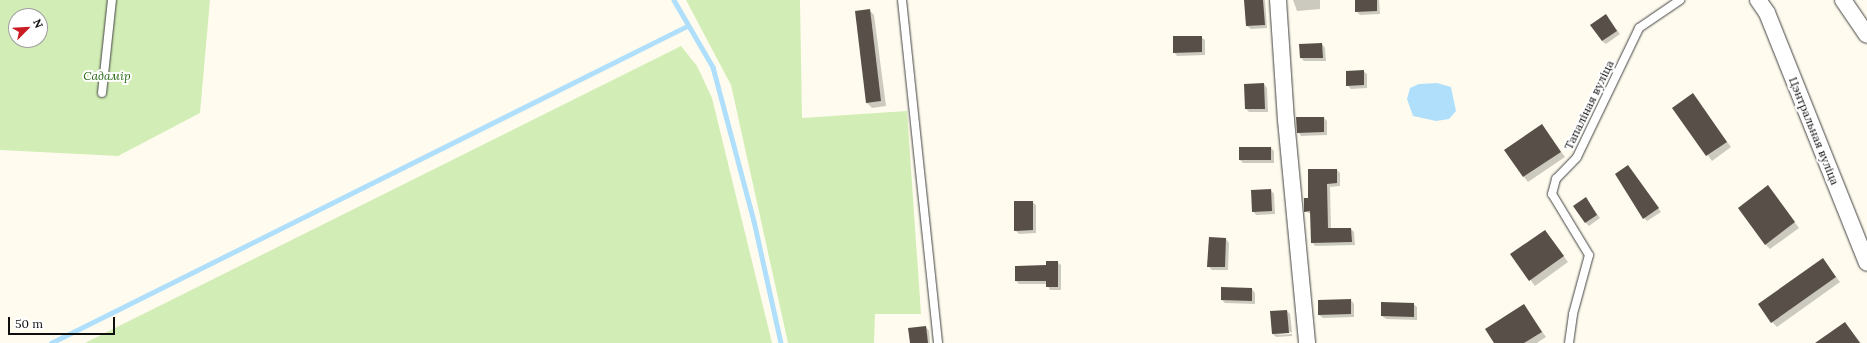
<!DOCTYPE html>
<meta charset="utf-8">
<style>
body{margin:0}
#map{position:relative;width:1867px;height:343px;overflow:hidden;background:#fffcef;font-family:Lora,serif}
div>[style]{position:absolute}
.green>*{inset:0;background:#d2edb5}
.water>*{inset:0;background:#afdffb}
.shadow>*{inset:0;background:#0003}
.stream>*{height:4.5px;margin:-2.25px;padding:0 2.25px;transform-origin:2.25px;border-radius:2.25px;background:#afdffb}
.building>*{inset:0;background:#584f49}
.roads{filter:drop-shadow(0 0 1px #414141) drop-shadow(0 0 1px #414141)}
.lane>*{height:8px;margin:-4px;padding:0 4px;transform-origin:4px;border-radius:4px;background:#fff}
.street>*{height:16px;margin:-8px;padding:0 8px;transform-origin:8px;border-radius:8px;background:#fff}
span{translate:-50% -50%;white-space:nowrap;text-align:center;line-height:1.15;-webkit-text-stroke:4px #fff;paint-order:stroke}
.park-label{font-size:12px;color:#2a6c18;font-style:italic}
.street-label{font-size:12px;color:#0e0e0e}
.north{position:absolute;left:8px;top:8px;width:40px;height:40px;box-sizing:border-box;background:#fff;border:1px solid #9f9f9f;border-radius:50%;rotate:66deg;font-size:11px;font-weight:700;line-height:16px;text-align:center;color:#0e0e0e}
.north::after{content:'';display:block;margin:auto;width:14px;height:18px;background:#ca1a22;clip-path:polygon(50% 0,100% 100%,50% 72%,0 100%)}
.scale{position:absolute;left:8px;top:317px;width:107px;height:18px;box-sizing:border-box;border:2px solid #0e0e0e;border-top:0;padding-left:5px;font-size:12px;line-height:14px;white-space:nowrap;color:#0e0e0e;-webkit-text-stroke:3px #fff;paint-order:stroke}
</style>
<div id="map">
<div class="green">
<div style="clip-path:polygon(evenodd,0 0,210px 0,200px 113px,118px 156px,0 150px,0 0,16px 16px,40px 16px,40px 40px,16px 40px,16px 16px)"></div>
<div style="clip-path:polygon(686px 0,800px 0,802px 118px,907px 111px,921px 314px,875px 314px,874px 343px,788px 343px,731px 85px)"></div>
<div style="clip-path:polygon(681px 46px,697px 66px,712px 98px,772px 343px,85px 343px)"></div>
</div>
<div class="water">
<div style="clip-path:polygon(1437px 83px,1451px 87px,1456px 111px,1449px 119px,1436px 121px,1413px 116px,1407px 99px,1410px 88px,1419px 84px)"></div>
</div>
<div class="shadow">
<div style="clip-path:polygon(1245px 0,1265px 0,1267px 28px,1251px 29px,1247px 26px)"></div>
<div style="clip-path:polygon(1293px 0,1320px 0,1320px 9px,1297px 11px)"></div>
<div style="clip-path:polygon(1356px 0,1379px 0,1380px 14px,1360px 15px,1356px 11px)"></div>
<div style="clip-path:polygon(869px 10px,874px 15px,886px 106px,872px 108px,867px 103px,856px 11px)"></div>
<div style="clip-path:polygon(1606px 15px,1620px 34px,1606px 44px,1602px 41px)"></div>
<div style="clip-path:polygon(1201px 37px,1205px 40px,1205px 55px,1177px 56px,1174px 52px)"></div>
<div style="clip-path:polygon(1322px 44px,1325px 48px,1326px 61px,1304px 61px,1301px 58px)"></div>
<div style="clip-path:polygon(1363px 71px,1367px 74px,1367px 88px,1351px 89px,1347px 85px)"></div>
<div style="clip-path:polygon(1264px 84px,1267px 88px,1268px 112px,1249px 112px,1246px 109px)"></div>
<div style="clip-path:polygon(1693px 95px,1731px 147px,1712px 161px,1674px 109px)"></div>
<div style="clip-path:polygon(1324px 118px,1327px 121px,1327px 135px,1301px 136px,1298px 132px)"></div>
<div style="clip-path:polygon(1542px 125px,1565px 157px,1528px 182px,1524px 177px)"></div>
<div style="clip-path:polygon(1271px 148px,1274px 151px,1274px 163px,1243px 163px,1240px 160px)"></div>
<div style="clip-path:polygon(1337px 170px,1340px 173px,1340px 186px,1330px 187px,1331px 229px,1351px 229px,1354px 232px,1355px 245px,1315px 246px,1312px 242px,1311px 214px,1305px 211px,1309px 199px)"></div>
<div style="clip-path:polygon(1631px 170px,1661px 212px,1647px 221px,1644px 218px)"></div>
<div style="clip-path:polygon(1768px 187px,1799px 228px,1770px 249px,1765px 244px)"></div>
<div style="clip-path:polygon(1271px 190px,1274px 194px,1275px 214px,1256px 215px,1253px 211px)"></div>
<div style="clip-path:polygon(1586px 198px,1600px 218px,1589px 226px,1585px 222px)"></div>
<div style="clip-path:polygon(1032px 202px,1036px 205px,1036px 233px,1019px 234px,1015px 230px)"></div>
<div style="clip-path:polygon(1545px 231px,1568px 262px,1535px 286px,1512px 255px)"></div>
<div style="clip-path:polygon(1226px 239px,1229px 243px,1228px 270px,1212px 270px,1208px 266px)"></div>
<div style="clip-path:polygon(1823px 260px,1840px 282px,1777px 327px,1772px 322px)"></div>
<div style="clip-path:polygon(1057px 262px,1061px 265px,1061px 290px,1050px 290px,1047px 284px,1019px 284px,1016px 281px)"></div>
<div style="clip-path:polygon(1252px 289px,1255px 293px,1255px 304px,1225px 303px,1222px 300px)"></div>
<div style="clip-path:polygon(1351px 300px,1354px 304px,1354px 317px,1323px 318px,1319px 315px)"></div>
<div style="clip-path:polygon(1413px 304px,1417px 307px,1417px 320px,1386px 319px,1382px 316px)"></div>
<div style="clip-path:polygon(1524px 305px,1546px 337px,1537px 343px,1495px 343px)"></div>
<div style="clip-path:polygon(1287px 311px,1290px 314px,1292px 332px,1275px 335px,1292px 334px,1292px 336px,1276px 337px,1273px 334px,1271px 312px)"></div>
<div style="clip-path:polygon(1845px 323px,1861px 343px,1816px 343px)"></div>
<div style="clip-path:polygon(926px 327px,929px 331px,930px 343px,911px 343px)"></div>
</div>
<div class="stream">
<div style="left:674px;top:0;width:78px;rotate:59.8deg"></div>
<div style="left:713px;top:67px;width:159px;rotate:75.1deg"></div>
<div style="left:754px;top:221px;width:125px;rotate:77.5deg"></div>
<div style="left:51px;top:343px;width:711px;rotate:-26.49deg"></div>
</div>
<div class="building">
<div style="clip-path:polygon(1244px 0,1263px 0,1265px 25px,1246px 26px)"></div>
<div style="clip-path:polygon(1355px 0,1377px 0,1377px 11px,1355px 12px)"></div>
<div style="clip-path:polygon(870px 9px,881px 101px,866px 103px,855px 11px)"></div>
<div style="clip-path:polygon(1606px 14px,1617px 31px,1602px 41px,1590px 25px)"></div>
<div style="clip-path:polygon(1173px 36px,1202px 36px,1202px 52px,1173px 53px)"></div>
<div style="clip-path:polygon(1322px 43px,1323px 58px,1300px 58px,1299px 44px)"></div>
<div style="clip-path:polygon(1364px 70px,1364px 85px,1346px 86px,1346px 71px)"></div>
<div style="clip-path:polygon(1264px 83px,1265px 109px,1245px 109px,1244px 84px)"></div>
<div style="clip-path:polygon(1693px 93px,1727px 142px,1706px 156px,1672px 108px)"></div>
<div style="clip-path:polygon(1296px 117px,1324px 117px,1324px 132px,1297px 133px)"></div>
<div style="clip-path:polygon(1542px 124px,1561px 152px,1523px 177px,1504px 150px)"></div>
<div style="clip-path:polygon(1239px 147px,1271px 147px,1271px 160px,1239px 160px)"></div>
<div style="clip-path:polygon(1628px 165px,1659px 208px,1643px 219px,1615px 174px)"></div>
<div style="clip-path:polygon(1308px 169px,1337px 169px,1337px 183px,1327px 184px,1328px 228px,1351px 228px,1352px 242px,1311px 243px,1310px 211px,1304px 212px,1304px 198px,1308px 198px)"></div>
<div style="clip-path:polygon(1768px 185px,1795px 222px,1765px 245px,1738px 208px)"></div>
<div style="clip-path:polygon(1271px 189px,1272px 211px,1252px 212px,1251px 190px)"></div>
<div style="clip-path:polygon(1586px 197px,1597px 215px,1585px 223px,1573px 206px)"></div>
<div style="clip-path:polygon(1014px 201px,1033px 201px,1033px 230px,1014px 231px)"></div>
<div style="clip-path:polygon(1545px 230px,1564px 256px,1529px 281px,1510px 254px)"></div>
<div style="clip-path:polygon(1209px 237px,1226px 238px,1225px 267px,1207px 267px)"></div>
<div style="clip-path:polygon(1823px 258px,1836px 277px,1771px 323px,1758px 304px)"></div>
<div style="clip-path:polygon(1046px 261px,1058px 261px,1058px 287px,1046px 287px,1046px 281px,1015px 281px,1015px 266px,1046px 265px)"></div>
<div style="clip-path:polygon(1221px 287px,1252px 288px,1252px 301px,1221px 300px)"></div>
<div style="clip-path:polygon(1351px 299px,1351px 314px,1318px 315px,1318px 300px)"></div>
<div style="clip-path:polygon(1381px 302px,1414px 303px,1414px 317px,1381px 316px)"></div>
<div style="clip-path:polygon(1524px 304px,1542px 332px,1524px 343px,1494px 343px,1485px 329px)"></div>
<div style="clip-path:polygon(1287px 310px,1289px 333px,1272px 334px,1270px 311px)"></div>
<div style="clip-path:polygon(1845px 322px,1860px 343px,1815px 343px)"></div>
<div style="clip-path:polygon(926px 326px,928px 343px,910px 343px,908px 328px)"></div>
</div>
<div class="roads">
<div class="lane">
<div style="left:902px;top:0;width:345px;rotate:84deg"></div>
<div style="left:102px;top:93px;width:94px;rotate:-83.9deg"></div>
<div style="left:1569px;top:343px;width:29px;rotate:-82deg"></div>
<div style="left:1573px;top:314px;width:61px;rotate:-74.8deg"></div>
<div style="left:1589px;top:255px;width:71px;rotate:-121.2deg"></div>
<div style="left:1552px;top:194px;width:16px;rotate:-75deg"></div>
<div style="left:1556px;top:179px;width:30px;rotate:-46deg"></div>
<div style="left:1577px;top:157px;width:143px;rotate:-64.3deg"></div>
<div style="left:1639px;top:28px;width:50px;rotate:-34.3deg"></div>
</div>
<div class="street">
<div style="left:1278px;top:0;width:120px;rotate:86.2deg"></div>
<div style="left:1286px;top:120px;width:224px;rotate:84.6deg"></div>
<div style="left:1758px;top:0;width:16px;rotate:55deg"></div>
<div style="left:1767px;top:13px;width:269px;rotate:68.2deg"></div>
<div style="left:1843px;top:0;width:42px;rotate:55.6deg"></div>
</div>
</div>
<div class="park-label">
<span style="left:107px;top:76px">Садамір</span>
</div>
<div class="street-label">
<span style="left:1589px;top:105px;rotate:-64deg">Тапаліная вуліца</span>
<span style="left:1814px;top:131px;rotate:68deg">Цэнтральная вуліца</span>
</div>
<div class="north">N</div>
<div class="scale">50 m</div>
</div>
